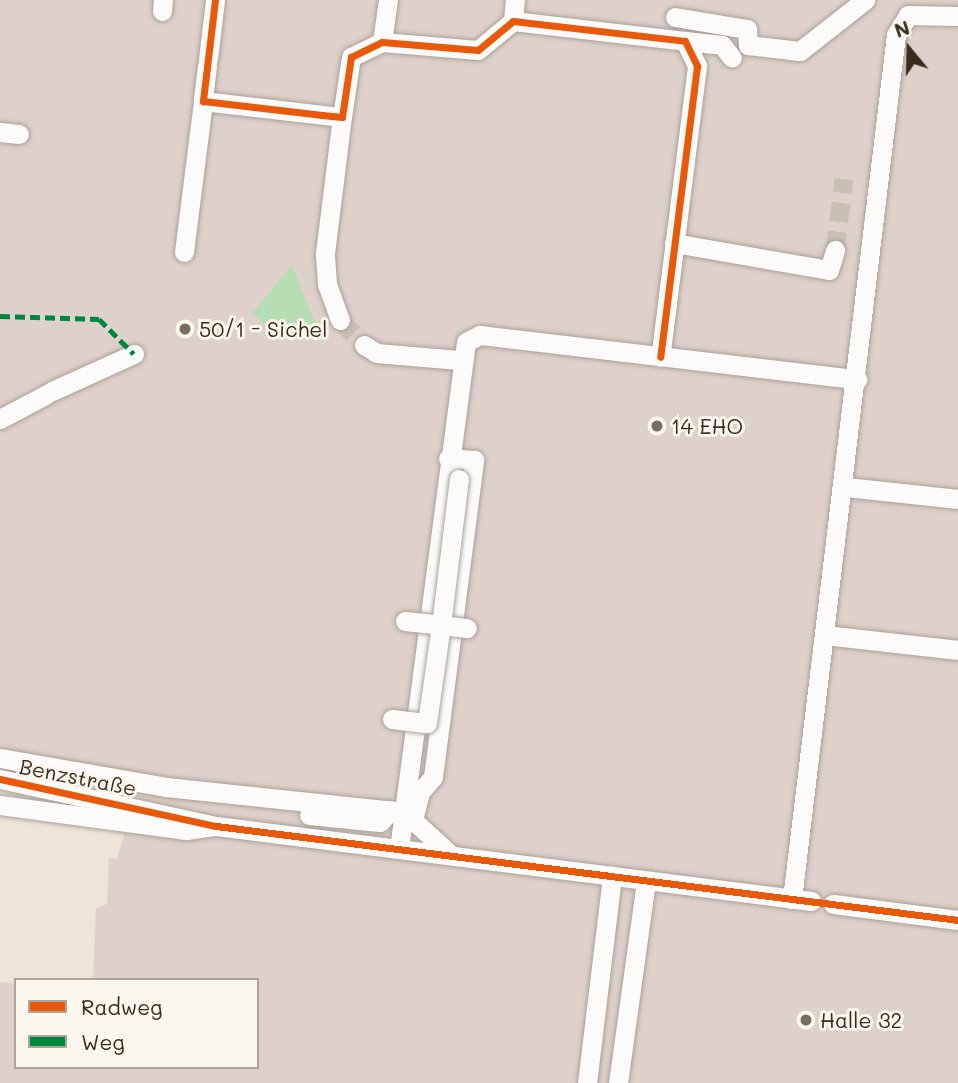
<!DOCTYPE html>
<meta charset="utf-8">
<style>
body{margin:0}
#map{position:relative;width:958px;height:1083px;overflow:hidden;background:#ece5d8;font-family:Mali,sans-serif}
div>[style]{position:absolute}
.industrial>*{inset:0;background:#ded0ca}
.green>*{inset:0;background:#b6ddb3}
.minor-tunnel>*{height:19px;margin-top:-9.5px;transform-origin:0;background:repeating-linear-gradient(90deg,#c9c0b3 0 19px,transparent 0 29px)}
.roads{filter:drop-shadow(0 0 2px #a9a299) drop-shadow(0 0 2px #a9a299)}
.minor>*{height:19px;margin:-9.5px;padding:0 9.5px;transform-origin:9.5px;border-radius:9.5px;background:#fcfbf9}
.bridges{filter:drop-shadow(0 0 2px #a9a299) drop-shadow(0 0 2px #a9a299)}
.minor-bridge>*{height:19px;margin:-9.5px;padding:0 9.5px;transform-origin:9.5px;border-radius:9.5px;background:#fcfbf9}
.quiet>*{height:5px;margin-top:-2.5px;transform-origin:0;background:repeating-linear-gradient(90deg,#00873e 0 10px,transparent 0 15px)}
.cycleway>*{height:7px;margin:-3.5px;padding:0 3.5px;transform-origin:3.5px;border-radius:3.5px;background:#e8590c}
.dots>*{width:19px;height:19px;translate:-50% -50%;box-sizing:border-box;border:4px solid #fbf7ec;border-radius:50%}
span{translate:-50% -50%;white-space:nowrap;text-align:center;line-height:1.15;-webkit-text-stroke:6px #fbf7ec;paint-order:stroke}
.poi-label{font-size:21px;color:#3b2a1e}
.left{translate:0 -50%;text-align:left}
.street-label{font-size:21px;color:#3b2a1e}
.legend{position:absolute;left:14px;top:978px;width:245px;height:91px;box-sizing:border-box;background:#fbf7ec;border:2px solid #aea59a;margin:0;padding:9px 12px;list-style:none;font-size:21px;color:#3b2a1e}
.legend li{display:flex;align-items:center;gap:14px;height:35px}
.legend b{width:35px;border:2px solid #aea59a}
.north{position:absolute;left:874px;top:14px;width:70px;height:70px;-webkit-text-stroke:5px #fbf7ec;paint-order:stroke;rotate:341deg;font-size:19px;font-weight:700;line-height:28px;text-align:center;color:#3b2a1e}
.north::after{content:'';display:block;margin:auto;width:24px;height:32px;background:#3b2a1e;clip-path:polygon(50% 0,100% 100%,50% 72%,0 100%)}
</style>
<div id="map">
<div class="industrial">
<div style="clip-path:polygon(0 0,958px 0,958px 1083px,0 1083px,0 982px,16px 984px,16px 1067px,257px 1067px,257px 980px,93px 980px,96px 908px,107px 904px,109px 858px,117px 859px,125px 831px,147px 835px,149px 801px,123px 800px,125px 786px,0 770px)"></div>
</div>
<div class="green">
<div style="clip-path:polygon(292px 265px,318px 330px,284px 341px,252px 313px)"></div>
</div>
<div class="minor-tunnel">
<div style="left:835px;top:250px;width:72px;rotate:-82.8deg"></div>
<div style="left:340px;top:320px;width:35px;rotate:46deg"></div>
</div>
<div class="roads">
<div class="minor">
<div style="left:162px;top:11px;width:11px;rotate:-85deg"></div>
<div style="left:675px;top:17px;width:73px;rotate:9.5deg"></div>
<div style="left:747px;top:29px;width:16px;rotate:86deg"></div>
<div style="left:748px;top:45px;width:52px;rotate:6.6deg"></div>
<div style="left:800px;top:51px;width:83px;rotate:-38.1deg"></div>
<div style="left:513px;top:21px;width:21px;rotate:-85deg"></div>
<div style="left:685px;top:41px;width:37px;rotate:6deg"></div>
<div style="left:722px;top:45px;width:16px;rotate:52deg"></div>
<div style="left:382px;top:42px;width:42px;rotate:-81.9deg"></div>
<div style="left:208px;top:59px;width:59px;rotate:-83.2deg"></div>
<div style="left:207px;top:66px;width:35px;rotate:97deg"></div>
<div style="left:203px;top:101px;width:140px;rotate:6.6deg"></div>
<div style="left:342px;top:117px;width:61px;rotate:-81.5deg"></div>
<div style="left:351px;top:57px;width:34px;rotate:-26deg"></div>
<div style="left:382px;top:42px;width:96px;rotate:4.8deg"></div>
<div style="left:478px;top:50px;width:45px;rotate:-39.6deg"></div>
<div style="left:513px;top:21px;width:173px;rotate:6.6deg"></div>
<div style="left:685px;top:41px;width:28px;rotate:64deg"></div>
<div style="left:697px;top:66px;width:293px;rotate:97.2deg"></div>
<div style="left:0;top:132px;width:19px;rotate:6deg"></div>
<div style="left:674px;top:243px;width:157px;rotate:9.9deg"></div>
<div style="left:829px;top:270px;width:21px;rotate:-73deg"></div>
<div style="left:184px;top:252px;width:152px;rotate:-82.8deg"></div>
<div style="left:340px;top:320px;width:38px;rotate:-110deg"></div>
<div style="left:327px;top:284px;width:31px;rotate:-94deg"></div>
<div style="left:325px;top:253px;width:137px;rotate:-82.9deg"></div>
<div style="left:364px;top:345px;width:15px;rotate:32deg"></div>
<div style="left:377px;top:353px;width:82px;rotate:4.9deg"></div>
<div style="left:52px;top:391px;width:90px;rotate:-24.3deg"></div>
<div style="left:0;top:419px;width:53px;rotate:-28deg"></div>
<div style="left:846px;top:487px;width:113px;rotate:6.1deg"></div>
<div style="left:825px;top:635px;width:134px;rotate:6.4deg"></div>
<div style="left:0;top:758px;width:169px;rotate:9.9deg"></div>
<div style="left:166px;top:787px;width:239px;rotate:6deg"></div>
<div style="left:404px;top:812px;width:64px;rotate:42.5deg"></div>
<div style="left:0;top:779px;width:221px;rotate:12.3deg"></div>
<div style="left:216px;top:826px;width:600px;rotate:7.18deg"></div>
<div style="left:0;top:805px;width:188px;rotate:7.7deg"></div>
<div style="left:186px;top:830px;width:28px;rotate:-8deg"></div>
<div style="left:309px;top:815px;width:71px;rotate:5.6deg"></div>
<div style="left:380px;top:822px;width:16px;rotate:-47deg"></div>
<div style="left:414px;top:816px;width:25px;rotate:-76deg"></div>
<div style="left:420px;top:792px;width:20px;rotate:-49deg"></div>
<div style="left:433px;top:777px;width:320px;rotate:-82.6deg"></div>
<div style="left:474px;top:460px;width:26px;rotate:-176deg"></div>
<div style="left:399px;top:849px;width:511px;rotate:-82.47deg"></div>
<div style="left:466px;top:342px;width:16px;rotate:-27deg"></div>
<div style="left:480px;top:335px;width:380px;rotate:6.7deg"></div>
<div style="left:792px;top:899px;width:870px;rotate:-83.14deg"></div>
<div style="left:896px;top:35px;width:23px;rotate:-59deg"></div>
<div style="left:908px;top:15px;width:50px;rotate:1.1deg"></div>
<div style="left:833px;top:904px;width:126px;rotate:7.3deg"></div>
<div style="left:587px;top:1083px;width:209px;rotate:-83.1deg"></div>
<div style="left:618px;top:1083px;width:204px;rotate:-82.1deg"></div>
</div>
</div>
<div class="bridges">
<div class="minor-bridge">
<div style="left:405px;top:621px;width:36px;rotate:6deg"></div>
<div style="left:441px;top:625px;width:147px;rotate:-83deg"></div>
<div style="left:392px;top:719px;width:35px;rotate:7deg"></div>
<div style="left:427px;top:723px;width:99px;rotate:-81.9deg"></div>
<div style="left:441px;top:625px;width:26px;rotate:7deg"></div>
</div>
</div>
<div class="quiet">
<div style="left:0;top:316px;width:99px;rotate:1.7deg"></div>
<div style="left:99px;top:319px;width:49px;rotate:45deg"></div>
</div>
<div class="cycleway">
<div style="left:215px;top:0;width:102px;rotate:96.8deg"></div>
<div style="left:203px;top:101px;width:120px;rotate:6.7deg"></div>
<div style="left:322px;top:115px;width:20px;rotate:6deg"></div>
<div style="left:342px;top:117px;width:61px;rotate:-81.5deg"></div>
<div style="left:351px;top:57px;width:34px;rotate:-26deg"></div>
<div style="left:382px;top:42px;width:96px;rotate:4.8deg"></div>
<div style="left:478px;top:50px;width:45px;rotate:-39.6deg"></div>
<div style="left:513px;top:21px;width:173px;rotate:6.6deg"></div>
<div style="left:685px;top:41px;width:28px;rotate:64deg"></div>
<div style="left:697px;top:66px;width:293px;rotate:97.2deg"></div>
<div style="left:0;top:779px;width:221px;rotate:12.3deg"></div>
<div style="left:216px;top:826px;width:748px;rotate:7.22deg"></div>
</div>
<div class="dots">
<div style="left:185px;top:329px;background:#796b5f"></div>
<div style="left:657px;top:426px;background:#796b5f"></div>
<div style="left:806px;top:1020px;background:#796b5f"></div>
</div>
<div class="poi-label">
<span class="left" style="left:199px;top:329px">50/1 - Sichel</span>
<span class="left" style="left:671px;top:426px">14 EHO</span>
<span class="left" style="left:820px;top:1020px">Halle 32</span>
</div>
<div class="street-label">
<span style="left:78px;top:777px;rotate:11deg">Benzstraße</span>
</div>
<ul class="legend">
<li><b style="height:9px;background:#e8590c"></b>Radweg</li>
<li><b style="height:9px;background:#00873e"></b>Weg</li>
</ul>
<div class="north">N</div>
</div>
